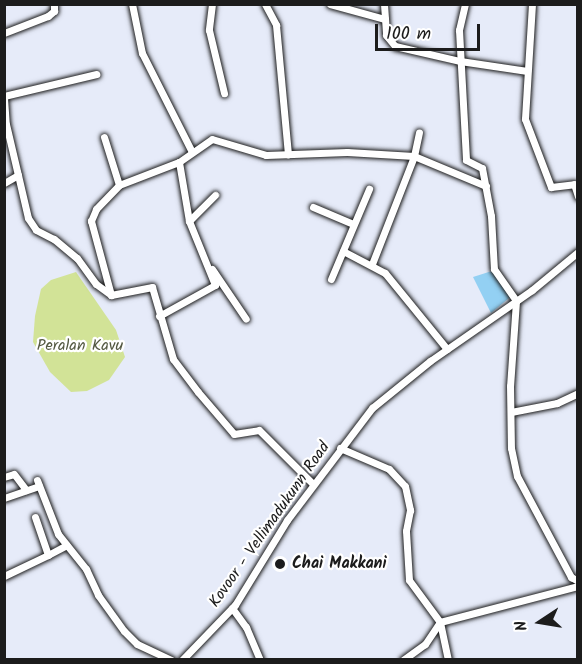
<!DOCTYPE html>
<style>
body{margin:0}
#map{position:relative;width:582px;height:664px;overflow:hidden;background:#e6ebf9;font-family:Kalam,sans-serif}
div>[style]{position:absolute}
.green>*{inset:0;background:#d2e397}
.water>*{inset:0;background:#93d0f3}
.roads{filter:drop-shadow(0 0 2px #1c1c1c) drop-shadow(0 0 2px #1c1c1c)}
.minor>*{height:7px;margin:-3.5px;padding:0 3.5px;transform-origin:3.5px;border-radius:3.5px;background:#fff}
.dots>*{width:16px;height:16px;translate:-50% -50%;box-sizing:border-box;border:3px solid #fff;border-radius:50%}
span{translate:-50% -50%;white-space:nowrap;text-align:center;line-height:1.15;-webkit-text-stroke:4.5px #fff;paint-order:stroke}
.park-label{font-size:16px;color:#535841}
.street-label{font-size:16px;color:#1c1c1c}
.poi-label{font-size:16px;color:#1c1c1c;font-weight:700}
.left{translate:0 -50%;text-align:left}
.frame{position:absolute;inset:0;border:6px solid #1c1c1c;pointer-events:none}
.north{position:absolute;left:510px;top:592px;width:60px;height:60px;-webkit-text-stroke:4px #fff;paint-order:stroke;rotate:258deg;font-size:16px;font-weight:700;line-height:24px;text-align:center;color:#1c1c1c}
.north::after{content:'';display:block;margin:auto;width:21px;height:27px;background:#1c1c1c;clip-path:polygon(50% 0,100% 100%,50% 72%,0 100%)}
.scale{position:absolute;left:375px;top:24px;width:105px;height:27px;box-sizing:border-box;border:3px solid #1c1c1c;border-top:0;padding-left:8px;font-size:18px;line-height:21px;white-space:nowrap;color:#1c1c1c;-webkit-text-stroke:4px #fff;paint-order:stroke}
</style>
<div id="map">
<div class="green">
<div style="clip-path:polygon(76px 272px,116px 330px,125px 357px,109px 380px,87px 391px,71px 392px,50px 372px,33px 342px,35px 316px,41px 289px,51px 280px)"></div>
</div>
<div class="water">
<div style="clip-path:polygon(495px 270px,514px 294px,491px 313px,473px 277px)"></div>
</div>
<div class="roads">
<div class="minor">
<div style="left:132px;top:4px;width:50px;rotate:78.5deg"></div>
<div style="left:142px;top:53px;width:111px;rotate:63.2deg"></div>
<div style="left:212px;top:4px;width:26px;rotate:97deg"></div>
<div style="left:209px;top:30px;width:65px;rotate:76.6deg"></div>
<div style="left:265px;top:4px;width:24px;rotate:62deg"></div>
<div style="left:276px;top:25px;width:130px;rotate:84.7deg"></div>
<div style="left:330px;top:4px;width:57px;rotate:15.3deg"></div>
<div style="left:384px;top:4px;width:31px;rotate:86deg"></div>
<div style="left:386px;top:35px;width:14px;rotate:51deg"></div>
<div style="left:395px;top:46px;width:67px;rotate:13deg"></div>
<div style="left:460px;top:61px;width:68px;rotate:8.5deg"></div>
<div style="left:465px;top:4px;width:27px;rotate:103deg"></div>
<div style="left:459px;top:30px;width:130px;rotate:86.9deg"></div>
<div style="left:466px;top:160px;width:18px;rotate:27deg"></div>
<div style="left:482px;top:168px;width:49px;rotate:79.4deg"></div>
<div style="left:491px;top:216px;width:53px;rotate:86.8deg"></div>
<div style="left:494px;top:269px;width:39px;rotate:55deg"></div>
<div style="left:516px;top:301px;width:85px;rotate:94deg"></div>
<div style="left:510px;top:386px;width:62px;rotate:89.1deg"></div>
<div style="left:511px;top:448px;width:29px;rotate:78deg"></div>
<div style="left:517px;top:476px;width:115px;rotate:61.9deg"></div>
<div style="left:571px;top:577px;width:8px;rotate:30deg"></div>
<div style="left:532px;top:4px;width:115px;rotate:93.5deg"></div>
<div style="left:525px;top:119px;width:73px;rotate:69.1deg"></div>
<div style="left:551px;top:187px;width:23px;rotate:-7deg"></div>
<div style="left:574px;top:184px;width:13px;rotate:72deg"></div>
<div style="left:4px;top:33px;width:47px;rotate:-21.1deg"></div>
<div style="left:48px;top:16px;width:8px;rotate:-40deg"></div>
<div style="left:54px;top:11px;width:7px;rotate:-90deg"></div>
<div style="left:4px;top:96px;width:95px;rotate:-13.4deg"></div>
<div style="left:4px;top:98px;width:26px;rotate:86deg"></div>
<div style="left:6px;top:124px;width:52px;rotate:76.8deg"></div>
<div style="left:18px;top:175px;width:16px;rotate:150deg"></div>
<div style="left:104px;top:137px;width:50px;rotate:72.6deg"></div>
<div style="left:179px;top:162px;width:60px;rotate:80.4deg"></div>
<div style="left:18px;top:175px;width:44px;rotate:76.9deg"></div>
<div style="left:28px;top:218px;width:14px;rotate:56deg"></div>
<div style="left:36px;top:230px;width:20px;rotate:27deg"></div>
<div style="left:54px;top:239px;width:30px;rotate:40deg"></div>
<div style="left:77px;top:258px;width:32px;rotate:54deg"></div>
<div style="left:96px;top:284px;width:19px;rotate:36deg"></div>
<div style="left:111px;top:295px;width:42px;rotate:-11deg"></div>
<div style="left:152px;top:287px;width:75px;rotate:73.7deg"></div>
<div style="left:173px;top:359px;width:41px;rotate:52.9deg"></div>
<div style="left:198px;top:392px;width:55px;rotate:49.4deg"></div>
<div style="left:234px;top:434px;width:25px;rotate:-9deg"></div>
<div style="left:259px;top:430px;width:76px;rotate:45deg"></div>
<div style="left:313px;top:207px;width:43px;rotate:23deg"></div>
<div style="left:343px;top:251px;width:47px;rotate:27.6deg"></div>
<div style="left:385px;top:273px;width:98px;rotate:50.8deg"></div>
<div style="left:372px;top:264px;width:116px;rotate:-68.7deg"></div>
<div style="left:414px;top:156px;width:24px;rotate:-78deg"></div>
<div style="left:212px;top:269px;width:60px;rotate:55.8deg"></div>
<div style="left:331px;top:279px;width:98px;rotate:-67.1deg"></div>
<div style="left:111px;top:295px;width:77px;rotate:-105.1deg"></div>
<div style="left:91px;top:221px;width:13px;rotate:-67deg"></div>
<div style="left:96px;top:209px;width:33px;rotate:-46deg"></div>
<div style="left:119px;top:185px;width:64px;rotate:-21deg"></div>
<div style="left:179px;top:162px;width:40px;rotate:-34.9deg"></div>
<div style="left:212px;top:139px;width:56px;rotate:16.5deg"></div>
<div style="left:266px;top:155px;width:81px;rotate:-2.1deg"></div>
<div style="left:347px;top:152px;width:67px;rotate:3.4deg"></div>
<div style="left:414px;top:156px;width:78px;rotate:22.6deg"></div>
<div style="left:159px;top:316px;width:64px;rotate:-29deg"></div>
<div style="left:215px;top:285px;width:69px;rotate:-112.1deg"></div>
<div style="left:189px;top:221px;width:37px;rotate:-45deg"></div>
<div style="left:511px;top:412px;width:47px;rotate:-11.1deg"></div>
<div style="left:557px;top:403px;width:23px;rotate:-25deg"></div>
<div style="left:340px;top:448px;width:53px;rotate:23.2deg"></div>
<div style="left:389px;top:469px;width:23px;rotate:47deg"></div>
<div style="left:405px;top:486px;width:25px;rotate:78deg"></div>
<div style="left:410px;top:510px;width:21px;rotate:101deg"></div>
<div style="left:406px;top:531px;width:49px;rotate:86.5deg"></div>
<div style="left:409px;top:580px;width:52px;rotate:53.6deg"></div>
<div style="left:440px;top:622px;width:27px;rotate:124deg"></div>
<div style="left:425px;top:644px;width:27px;rotate:144deg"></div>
<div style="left:4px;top:477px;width:10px;rotate:-17deg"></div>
<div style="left:14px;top:474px;width:20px;rotate:53deg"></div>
<div style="left:37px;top:480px;width:58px;rotate:68.7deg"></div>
<div style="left:58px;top:534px;width:45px;rotate:51.3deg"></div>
<div style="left:86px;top:569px;width:29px;rotate:65deg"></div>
<div style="left:98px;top:595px;width:44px;rotate:54.2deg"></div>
<div style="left:124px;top:631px;width:18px;rotate:45deg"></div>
<div style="left:137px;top:644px;width:38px;rotate:25deg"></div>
<div style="left:4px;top:498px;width:37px;rotate:-19deg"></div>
<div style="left:35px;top:517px;width:40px;rotate:71.1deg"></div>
<div style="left:48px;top:555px;width:21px;rotate:-28deg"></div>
<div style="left:4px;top:576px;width:49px;rotate:-25.5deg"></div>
<div style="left:232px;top:608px;width:24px;rotate:54deg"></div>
<div style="left:246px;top:627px;width:36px;rotate:67deg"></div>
<div style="left:182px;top:660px;width:76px;rotate:-46.1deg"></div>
<div style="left:235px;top:605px;width:100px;rotate:-58.5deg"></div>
<div style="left:287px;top:520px;width:141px;rotate:-52.8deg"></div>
<div style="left:372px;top:408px;width:75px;rotate:-39deg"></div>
<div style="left:430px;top:361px;width:124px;rotate:-34.8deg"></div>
<div style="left:532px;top:290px;width:60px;rotate:-39.6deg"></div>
<div style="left:448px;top:660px;width:39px;rotate:-102deg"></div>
<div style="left:440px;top:622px;width:143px;rotate:-14.6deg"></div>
</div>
</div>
<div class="dots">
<div style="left:280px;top:564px;background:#1c1c1c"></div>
</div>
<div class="park-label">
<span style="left:80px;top:346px">Peralan Kavu</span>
</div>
<div class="street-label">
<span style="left:270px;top:525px;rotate:-55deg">Kovoor - Vellimadukunn Road</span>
</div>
<div class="poi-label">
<span class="left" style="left:292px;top:564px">Chai Makkani</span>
</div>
<div class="frame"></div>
<div class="north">N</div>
<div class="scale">100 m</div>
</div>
